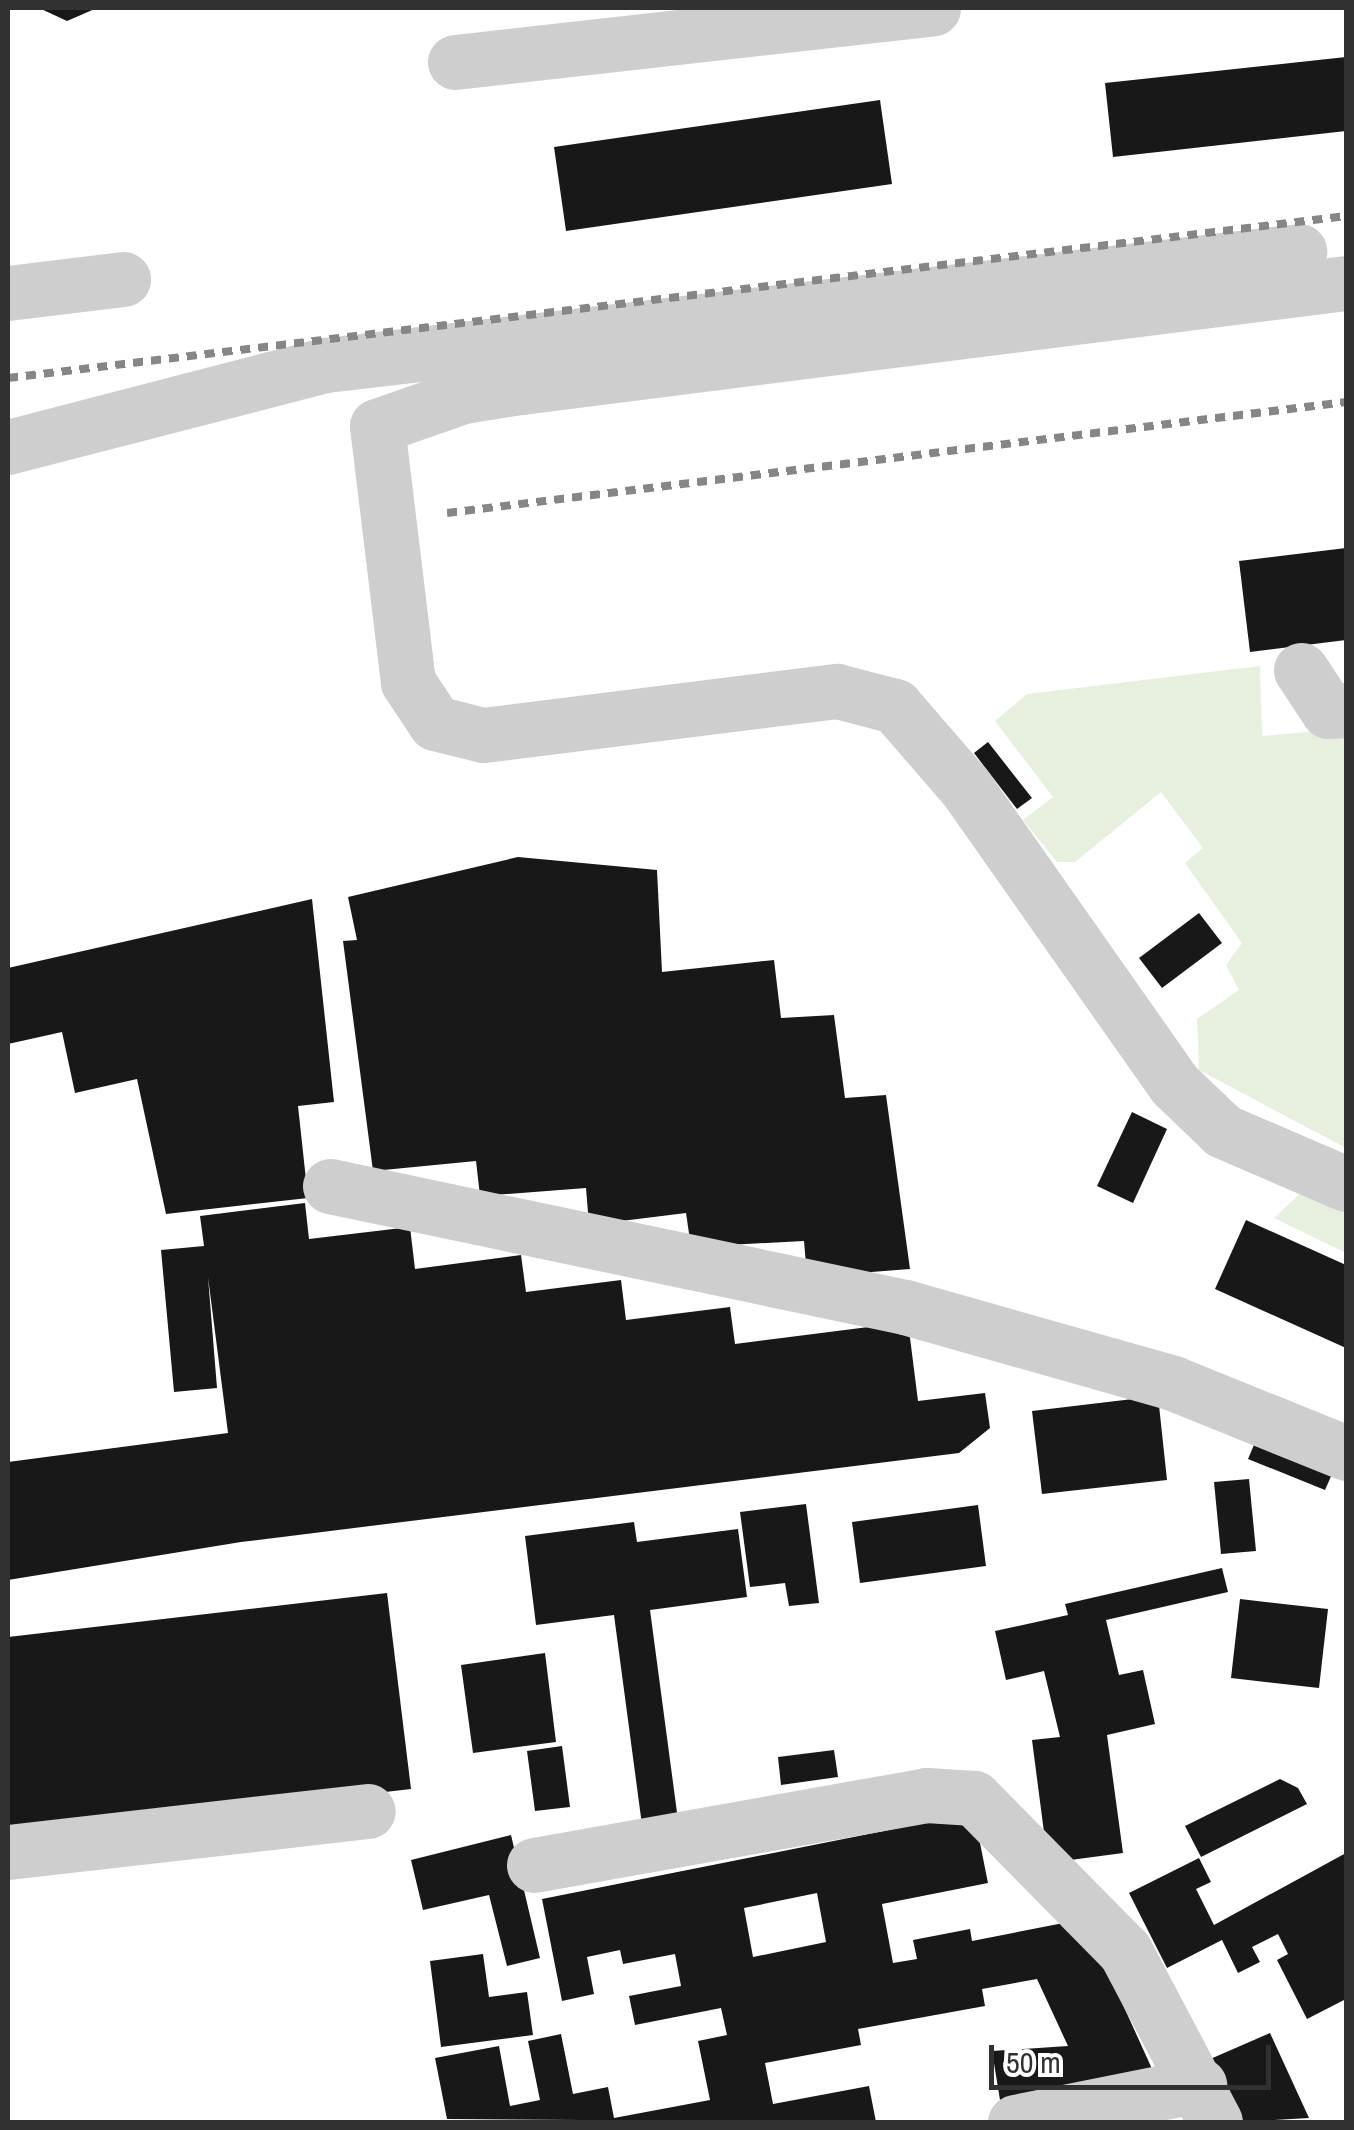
<!DOCTYPE html>
<style>
body{margin:0}
#map{position:relative;width:1354px;height:2130px;overflow:hidden;background:#fff;font-family:"Archivo Narrow",sans-serif}
div>[style]{position:absolute}
.green>*{inset:0;background:#e7efdf}
.building>*{inset:0;background:#181818}
.minor>*{height:55px;margin:-27.5px;padding:0 27.5px;transform-origin:27.5px;border-radius:27.5px;background:#cecece}
.rail>*{height:8px;margin-top:-4px;transform-origin:0;background:repeating-linear-gradient(90deg,#868686 0 10px,transparent 0 18px)}
span{translate:-50% -50%;white-space:nowrap;text-align:center;line-height:1.15;-webkit-text-stroke:10px #fff;paint-order:stroke}
.frame{position:absolute;inset:0;border:10px solid #313131;pointer-events:none}
.scale{position:absolute;left:989px;top:2045px;width:282px;height:45px;box-sizing:border-box;border:5px solid #313131;border-top:0;padding-left:12px;font-size:30px;line-height:35px;white-space:nowrap;color:#313131;-webkit-text-stroke:8px #fff;paint-order:stroke}
</style>
<div id="map">
<div class="green">
<div style="clip-path:polygon(1260px 666px,1262px 736px,1346px 729px,1346px 1148px,1199px 1070px,1197px 1019px,1239px 990px,1226px 965px,1242px 943px,1185px 863px,1203px 848px,1161px 792px,1075px 862px,1057px 862px,1023px 820px,1053px 797px,995px 721px,1027px 694px)"></div>
<div style="clip-path:polygon(1308px 1186px,1346px 1193px,1346px 1253px,1274px 1218px)"></div>
</div>
<div class="building">
<div style="clip-path:polygon(39px 8px,97px 8px,67px 21px)"></div>
<div style="clip-path:polygon(1346px 57px,1346px 131px,1113px 157px,1105px 83px)"></div>
<div style="clip-path:polygon(880px 100px,892px 184px,566px 231px,554px 147px)"></div>
<div style="clip-path:polygon(1346px 548px,1346px 640px,1250px 652px,1239px 561px)"></div>
<div style="clip-path:polygon(988px 742px,1032px 798px,1017px 809px,974px 753px)"></div>
<div style="clip-path:polygon(518px 857px,657px 870px,662px 972px,774px 960px,781px 1018px,834px 1015px,845px 1098px,886px 1095px,910px 1269px,807px 1277px,804px 1241px,691px 1247px,686px 1213px,589px 1225px,586px 1188px,480px 1196px,476px 1161px,373px 1171px,343px 941px,357px 940px,348px 897px)"></div>
<div style="clip-path:polygon(312px 899px,334px 1102px,298px 1106px,308px 1198px,166px 1214px,137px 1079px,75px 1093px,62px 1032px,8px 1044px,8px 968px)"></div>
<div style="clip-path:polygon(1199px 913px,1222px 943px,1162px 988px,1139px 958px)"></div>
<div style="clip-path:polygon(1132px 1112px,1167px 1129px,1133px 1203px,1097px 1186px)"></div>
<div style="clip-path:polygon(305px 1203px,309px 1239px,410px 1227px,415px 1269px,521px 1255px,526px 1292px,621px 1280px,626px 1320px,730px 1307px,735px 1344px,908px 1322px,918px 1401px,985px 1393px,990px 1428px,959px 1453px,241px 1542px,8px 1580px,8px 1462px,228px 1433px,208px 1277px,217px 1388px,174px 1392px,161px 1250px,204px 1246px,200px 1216px)"></div>
<div style="clip-path:polygon(1246px 1220px,1346px 1265px,1346px 1348px,1215px 1289px)"></div>
<div style="clip-path:polygon(1158px 1396px,1167px 1480px,1042px 1494px,1032px 1411px)"></div>
<div style="clip-path:polygon(1259px 1433px,1336px 1465px,1325px 1490px,1248px 1459px)"></div>
<div style="clip-path:polygon(1249px 1479px,1256px 1551px,1221px 1554px,1214px 1482px)"></div>
<div style="clip-path:polygon(806px 1504px,819px 1603px,789px 1606px,785px 1583px,750px 1587px,740px 1512px)"></div>
<div style="clip-path:polygon(978px 1505px,986px 1566px,860px 1583px,852px 1522px)"></div>
<div style="clip-path:polygon(634px 1522px,637px 1542px,738px 1529px,747px 1597px,650px 1610px,678px 1820px,642px 1825px,614px 1615px,536px 1625px,525px 1536px)"></div>
<div style="clip-path:polygon(1222px 1568px,1228px 1592px,1106px 1620px,1119px 1675px,1143px 1670px,1155px 1724px,1107px 1735px,1123px 1853px,1048px 1863px,1032px 1740px,1060px 1737px,1044px 1671px,1006px 1680px,995px 1631px,1068px 1615px,1065px 1604px)"></div>
<div style="clip-path:polygon(387px 1593px,411px 1789px,8px 1836px,8px 1637px)"></div>
<div style="clip-path:polygon(1240px 1599px,1328px 1609px,1319px 1688px,1231px 1678px)"></div>
<div style="clip-path:polygon(545px 1653px,556px 1742px,473px 1753px,461px 1665px)"></div>
<div style="clip-path:polygon(562px 1746px,570px 1807px,535px 1811px,527px 1751px)"></div>
<div style="clip-path:polygon(834px 1750px,838px 1777px,781px 1785px,778px 1757px)"></div>
<div style="clip-path:polygon(1280px 1779px,1298px 1788px,1307px 1804px,1201px 1857px,1185px 1826px)"></div>
<div style="clip-path:polygon(evenodd,974px 1813px,988px 1883px,882px 1904px,893px 1963px,917px 1959px,913px 1940px,970px 1929px,972px 1941px,1084px 1919px,1153px 2071px,1000px 2100px,992px 2051px,1068px 2046px,1037px 1979px,982px 1989px,985px 2006px,858px 2029px,861px 2045px,765px 2063px,773px 2104px,869px 2086px,876px 2122px,447px 2119px,435px 2058px,499px 2046px,510px 2106px,540px 2100px,528px 2041px,561px 2034px,573px 2094px,608px 2087px,614px 2118px,710px 2100px,698px 2041px,727px 2035px,721px 2008px,635px 2025px,629px 1996px,681px 1986px,675px 1954px,623px 1964px,620px 1950px,587px 1957px,594px 1994px,562px 2001px,542px 1899px,974px 1813px,817px 1893px,826px 1942px,753px 1957px,744px 1908px,817px 1893px)"></div>
<div style="clip-path:polygon(511px 1835px,540px 1958px,507px 1966px,489px 1895px,423px 1910px,411px 1860px)"></div>
<div style="clip-path:polygon(1346px 1853px,1346px 1999px,1307px 2019px,1277px 1960px,1288px 1954px,1278px 1934px,1252px 1947px,1260px 1962px,1238px 1973px,1222px 1940px,1167px 1968px,1129px 1893px,1199px 1858px,1211px 1882px,1196px 1889px,1214px 1925px)"></div>
<div style="clip-path:polygon(483px 1954px,489px 1997px,527px 1992px,533px 2035px,441px 2047px,430px 1961px)"></div>
<div style="clip-path:polygon(1270px 2033px,1309px 2118px,1237px 2122px,1208px 2060px)"></div>
</div>
<div class="minor">
<div style="left:455px;top:62px;width:481px;rotate:-6.4deg"></div>
<div style="left:1346px;top:283px;width:833px;rotate:172.82deg"></div>
<div style="left:520px;top:387px;width:58px;rotate:171deg"></div>
<div style="left:463px;top:396px;width:91px;rotate:160.8deg"></div>
<div style="left:377px;top:426px;width:258px;rotate:83.1deg"></div>
<div style="left:408px;top:682px;width:49px;rotate:56.6deg"></div>
<div style="left:435px;top:723px;width:49px;rotate:14deg"></div>
<div style="left:483px;top:735px;width:357px;rotate:-7.1deg"></div>
<div style="left:837px;top:691px;width:60px;rotate:14.5deg"></div>
<div style="left:895px;top:706px;width:108px;rotate:49.1deg"></div>
<div style="left:966px;top:788px;width:363px;rotate:54.9deg"></div>
<div style="left:1175px;top:1085px;width:66px;rotate:43.8deg"></div>
<div style="left:1223px;top:1131px;width:134px;rotate:23.3deg"></div>
<div style="left:8px;top:293px;width:116px;rotate:-6.9deg"></div>
<div style="left:8px;top:447px;width:328px;rotate:-14.5deg"></div>
<div style="left:326px;top:365px;width:980px;rotate:-6.68deg"></div>
<div style="left:1301px;top:670px;width:49px;rotate:56.6deg"></div>
<div style="left:1328px;top:711px;width:18px;rotate:-3deg"></div>
<div style="left:330px;top:1186px;width:588px;rotate:11.88deg"></div>
<div style="left:905px;top:1307px;width:279px;rotate:15.8deg"></div>
<div style="left:1173px;top:1383px;width:187px;rotate:22deg"></div>
<div style="left:8px;top:1852px;width:362px;rotate:-6.5deg"></div>
<div style="left:534px;top:1865px;width:398px;rotate:-10.1deg"></div>
<div style="left:926px;top:1795px;width:48px;rotate:3.6deg"></div>
<div style="left:974px;top:1798px;width:215px;rotate:45.4deg"></div>
<div style="left:1125px;top:1951px;width:193px;rotate:62.2deg"></div>
<div style="left:1015px;top:2122px;width:188px;rotate:-11.4deg"></div>
</div>
<div class="rail">
<div style="left:8px;top:378px;width:1348px;rotate:-6.9deg"></div>
<div style="left:447px;top:513px;width:906px;rotate:-7.04deg"></div>
</div>
<div class="frame"></div>
<div class="scale">50 m</div>
</div>
